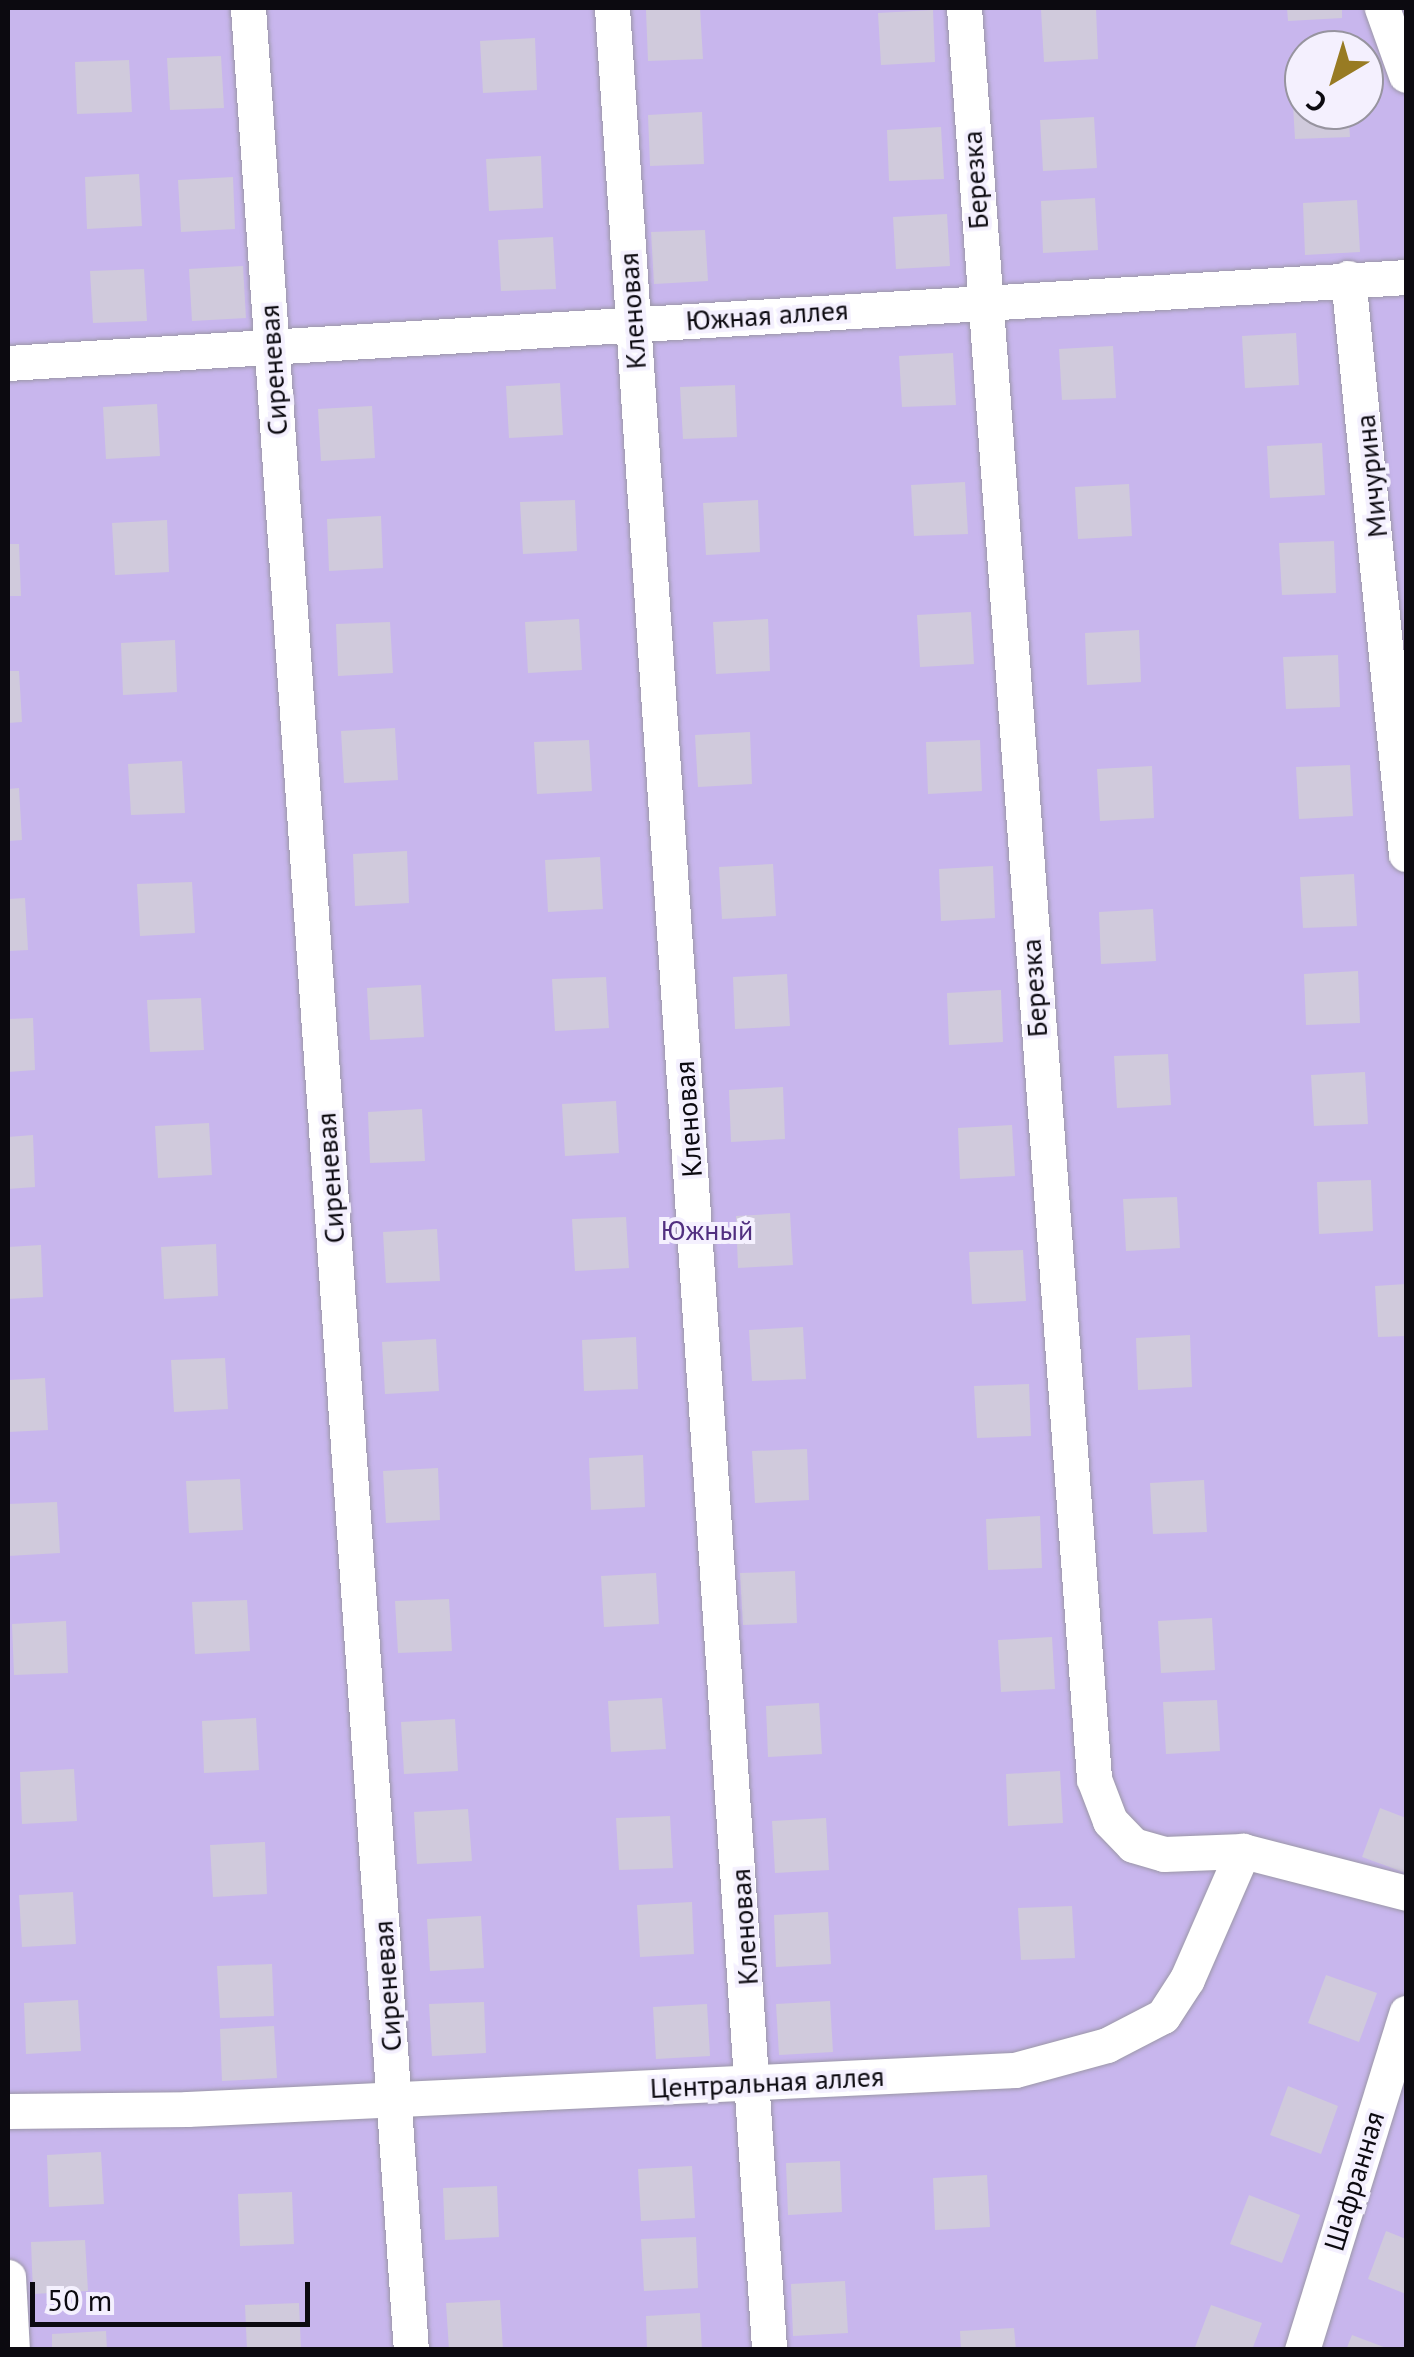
<!DOCTYPE html>
<meta charset="utf-8">
<style>
body{margin:0}
#map{position:relative;width:1414px;height:2357px;overflow:hidden;background:#f4f0fe;font-family:"PT Sans",sans-serif}
div>[style]{position:absolute}
.green>*{inset:0;background:#c8b6ed}
.building>*{inset:0;background:#d0cadc}
.roads{filter:drop-shadow(0 0 2px #9b97a7) drop-shadow(0 0 2px #9b97a7)}
.street>*{height:35px;margin:-17.5px;padding:0 17.5px;transform-origin:17.5px;border-radius:17.5px;background:#fff}
span{translate:-50% -50%;white-space:nowrap;text-align:center;line-height:1.15;-webkit-text-stroke:8px #f4f0fe;paint-order:stroke}
.street-label{font-size:28px;color:#0c0a10}
.park-label{font-size:28px;color:#512f80}
.frame{position:absolute;inset:0;border:10px solid #0c0a10;pointer-events:none}
.north{position:absolute;left:1284px;top:30px;width:100px;height:100px;box-sizing:border-box;background:#f4f0fe;border:2px solid #97949f;border-radius:50%;rotate:218deg;font-size:28px;font-weight:700;line-height:40px;text-align:center;color:#0c0a10}
.north::after{content:'';display:block;margin:auto;width:35px;height:45px;background:#987b23;clip-path:polygon(50% 0,100% 100%,50% 72%,0 100%)}
.scale{position:absolute;left:30px;top:2282px;width:280px;height:45px;box-sizing:border-box;border:5px solid #0c0a10;border-top:0;padding-left:12px;font-size:30px;line-height:35px;white-space:nowrap;color:#0c0a10;-webkit-text-stroke:8px #f4f0fe;paint-order:stroke}
</style>
<div id="map">
<div class="green">
<div style="clip-path:polygon(evenodd,8px 8px,1406px 8px,1406px 2349px,8px 2349px,8px 8px,1304px 50px,1364px 50px,1364px 110px,1304px 110px,1304px 50px)"></div>
</div>
<div class="building">
<div style="clip-path:polygon(700px 8px,703px 59px,648px 61px,646px 10px)"></div>
<div style="clip-path:polygon(1096px 8px,1098px 59px,1044px 62px,1041px 10px)"></div>
<div style="clip-path:polygon(1287px 8px,1342px 8px,1342px 18px,1288px 21px)"></div>
<div style="clip-path:polygon(933px 10px,935px 62px,881px 65px,878px 13px)"></div>
<div style="clip-path:polygon(535px 38px,537px 90px,483px 93px,480px 41px)"></div>
<div style="clip-path:polygon(221px 56px,224px 108px,170px 110px,167px 58px)"></div>
<div style="clip-path:polygon(129px 60px,132px 112px,77px 114px,75px 62px)"></div>
<div style="clip-path:polygon(1304px 87px,1304px 110px,1348px 110px,1350px 137px,1295px 139px,1292px 88px)"></div>
<div style="clip-path:polygon(702px 112px,704px 164px,650px 166px,648px 115px)"></div>
<div style="clip-path:polygon(1094px 117px,1097px 168px,1043px 171px,1040px 120px)"></div>
<div style="clip-path:polygon(941px 127px,944px 179px,889px 181px,887px 130px)"></div>
<div style="clip-path:polygon(541px 156px,543px 208px,489px 211px,486px 159px)"></div>
<div style="clip-path:polygon(139px 174px,142px 226px,87px 229px,85px 177px)"></div>
<div style="clip-path:polygon(233px 177px,235px 229px,181px 232px,178px 180px)"></div>
<div style="clip-path:polygon(1095px 198px,1098px 250px,1043px 253px,1041px 201px)"></div>
<div style="clip-path:polygon(1357px 200px,1360px 252px,1305px 255px,1303px 203px)"></div>
<div style="clip-path:polygon(947px 214px,950px 266px,896px 269px,893px 217px)"></div>
<div style="clip-path:polygon(705px 230px,708px 281px,654px 284px,651px 232px)"></div>
<div style="clip-path:polygon(553px 237px,556px 289px,501px 291px,498px 240px)"></div>
<div style="clip-path:polygon(243px 266px,246px 318px,192px 321px,189px 269px)"></div>
<div style="clip-path:polygon(144px 269px,147px 321px,93px 323px,90px 271px)"></div>
<div style="clip-path:polygon(1296px 333px,1299px 385px,1245px 388px,1242px 336px)"></div>
<div style="clip-path:polygon(1113px 346px,1116px 398px,1062px 400px,1059px 349px)"></div>
<div style="clip-path:polygon(953px 353px,956px 405px,902px 407px,899px 356px)"></div>
<div style="clip-path:polygon(560px 383px,563px 435px,509px 438px,506px 386px)"></div>
<div style="clip-path:polygon(735px 385px,737px 437px,683px 439px,680px 387px)"></div>
<div style="clip-path:polygon(157px 404px,160px 456px,106px 459px,103px 407px)"></div>
<div style="clip-path:polygon(372px 406px,375px 458px,321px 461px,318px 409px)"></div>
<div style="clip-path:polygon(1322px 443px,1325px 495px,1270px 498px,1267px 446px)"></div>
<div style="clip-path:polygon(965px 482px,968px 534px,914px 536px,911px 485px)"></div>
<div style="clip-path:polygon(1129px 484px,1132px 536px,1078px 539px,1075px 487px)"></div>
<div style="clip-path:polygon(575px 500px,577px 551px,523px 554px,520px 502px)"></div>
<div style="clip-path:polygon(758px 500px,760px 552px,706px 555px,703px 503px)"></div>
<div style="clip-path:polygon(381px 516px,383px 568px,329px 571px,327px 519px)"></div>
<div style="clip-path:polygon(167px 520px,169px 572px,115px 575px,112px 523px)"></div>
<div style="clip-path:polygon(1334px 541px,1336px 593px,1282px 595px,1279px 543px)"></div>
<div style="clip-path:polygon(8px 544px,19px 544px,21px 596px,8px 596px)"></div>
<div style="clip-path:polygon(971px 612px,974px 664px,920px 667px,917px 615px)"></div>
<div style="clip-path:polygon(579px 619px,582px 670px,528px 673px,525px 622px)"></div>
<div style="clip-path:polygon(768px 619px,770px 671px,716px 674px,713px 622px)"></div>
<div style="clip-path:polygon(390px 622px,393px 673px,338px 676px,336px 624px)"></div>
<div style="clip-path:polygon(1139px 630px,1141px 682px,1087px 685px,1085px 633px)"></div>
<div style="clip-path:polygon(175px 640px,177px 692px,123px 695px,121px 643px)"></div>
<div style="clip-path:polygon(1338px 655px,1340px 707px,1286px 709px,1283px 657px)"></div>
<div style="clip-path:polygon(8px 671px,19px 671px,22px 722px,8px 723px)"></div>
<div style="clip-path:polygon(395px 728px,398px 780px,344px 783px,341px 731px)"></div>
<div style="clip-path:polygon(750px 732px,752px 784px,698px 787px,695px 735px)"></div>
<div style="clip-path:polygon(589px 740px,592px 791px,537px 794px,534px 742px)"></div>
<div style="clip-path:polygon(980px 740px,982px 791px,928px 794px,926px 742px)"></div>
<div style="clip-path:polygon(182px 761px,185px 813px,131px 815px,128px 764px)"></div>
<div style="clip-path:polygon(1350px 765px,1353px 816px,1299px 819px,1296px 767px)"></div>
<div style="clip-path:polygon(1152px 766px,1154px 818px,1100px 821px,1097px 769px)"></div>
<div style="clip-path:polygon(19px 788px,22px 840px,8px 841px,8px 789px)"></div>
<div style="clip-path:polygon(407px 851px,409px 903px,355px 906px,353px 854px)"></div>
<div style="clip-path:polygon(600px 857px,603px 909px,548px 912px,545px 860px)"></div>
<div style="clip-path:polygon(773px 864px,776px 916px,722px 919px,719px 867px)"></div>
<div style="clip-path:polygon(993px 866px,995px 918px,941px 921px,939px 869px)"></div>
<div style="clip-path:polygon(1354px 874px,1357px 926px,1303px 928px,1300px 877px)"></div>
<div style="clip-path:polygon(192px 882px,195px 933px,140px 936px,137px 884px)"></div>
<div style="clip-path:polygon(25px 898px,28px 950px,8px 951px,8px 899px)"></div>
<div style="clip-path:polygon(1153px 909px,1156px 961px,1101px 964px,1099px 912px)"></div>
<div style="clip-path:polygon(1358px 971px,1360px 1023px,1306px 1025px,1304px 974px)"></div>
<div style="clip-path:polygon(787px 974px,790px 1026px,735px 1029px,733px 977px)"></div>
<div style="clip-path:polygon(606px 977px,609px 1028px,555px 1031px,552px 979px)"></div>
<div style="clip-path:polygon(421px 985px,424px 1037px,370px 1040px,367px 988px)"></div>
<div style="clip-path:polygon(1001px 990px,1003px 1042px,949px 1045px,947px 993px)"></div>
<div style="clip-path:polygon(201px 998px,204px 1050px,150px 1052px,147px 1000px)"></div>
<div style="clip-path:polygon(33px 1018px,35px 1070px,8px 1072px,8px 1019px)"></div>
<div style="clip-path:polygon(1168px 1054px,1171px 1105px,1117px 1108px,1114px 1056px)"></div>
<div style="clip-path:polygon(1365px 1072px,1368px 1124px,1314px 1126px,1311px 1075px)"></div>
<div style="clip-path:polygon(783px 1087px,785px 1139px,731px 1142px,729px 1090px)"></div>
<div style="clip-path:polygon(616px 1101px,619px 1153px,565px 1156px,562px 1104px)"></div>
<div style="clip-path:polygon(422px 1109px,425px 1161px,370px 1163px,368px 1112px)"></div>
<div style="clip-path:polygon(209px 1123px,212px 1175px,158px 1178px,155px 1126px)"></div>
<div style="clip-path:polygon(1012px 1125px,1015px 1176px,960px 1179px,958px 1128px)"></div>
<div style="clip-path:polygon(33px 1135px,35px 1187px,8px 1189px,8px 1137px)"></div>
<div style="clip-path:polygon(1371px 1180px,1373px 1231px,1319px 1234px,1317px 1182px)"></div>
<div style="clip-path:polygon(1177px 1197px,1180px 1248px,1126px 1251px,1123px 1199px)"></div>
<div style="clip-path:polygon(790px 1213px,793px 1265px,738px 1268px,736px 1216px)"></div>
<div style="clip-path:polygon(626px 1217px,629px 1268px,575px 1271px,572px 1219px)"></div>
<div style="clip-path:polygon(437px 1229px,440px 1281px,386px 1283px,383px 1232px)"></div>
<div style="clip-path:polygon(216px 1244px,218px 1296px,164px 1299px,161px 1247px)"></div>
<div style="clip-path:polygon(41px 1245px,43px 1297px,8px 1299px,8px 1247px)"></div>
<div style="clip-path:polygon(1023px 1250px,1026px 1301px,972px 1304px,969px 1252px)"></div>
<div style="clip-path:polygon(1406px 1284px,1406px 1336px,1378px 1337px,1375px 1286px)"></div>
<div style="clip-path:polygon(803px 1327px,806px 1379px,752px 1381px,749px 1330px)"></div>
<div style="clip-path:polygon(1190px 1335px,1192px 1387px,1138px 1390px,1136px 1338px)"></div>
<div style="clip-path:polygon(636px 1337px,638px 1389px,584px 1391px,582px 1340px)"></div>
<div style="clip-path:polygon(436px 1339px,439px 1391px,385px 1394px,382px 1342px)"></div>
<div style="clip-path:polygon(225px 1358px,228px 1409px,174px 1412px,171px 1360px)"></div>
<div style="clip-path:polygon(45px 1378px,48px 1430px,8px 1432px,8px 1380px)"></div>
<div style="clip-path:polygon(1029px 1384px,1031px 1436px,977px 1438px,974px 1386px)"></div>
<div style="clip-path:polygon(807px 1449px,809px 1500px,755px 1503px,752px 1451px)"></div>
<div style="clip-path:polygon(643px 1455px,645px 1507px,591px 1510px,589px 1458px)"></div>
<div style="clip-path:polygon(438px 1468px,440px 1520px,386px 1523px,383px 1471px)"></div>
<div style="clip-path:polygon(240px 1479px,243px 1530px,189px 1533px,186px 1481px)"></div>
<div style="clip-path:polygon(1204px 1480px,1207px 1532px,1153px 1534px,1150px 1483px)"></div>
<div style="clip-path:polygon(57px 1502px,60px 1553px,8px 1556px,8px 1504px)"></div>
<div style="clip-path:polygon(1040px 1516px,1042px 1568px,988px 1570px,986px 1519px)"></div>
<div style="clip-path:polygon(795px 1571px,797px 1623px,743px 1625px,740px 1573px)"></div>
<div style="clip-path:polygon(656px 1573px,659px 1624px,604px 1627px,601px 1576px)"></div>
<div style="clip-path:polygon(449px 1599px,452px 1651px,398px 1653px,395px 1601px)"></div>
<div style="clip-path:polygon(247px 1600px,250px 1651px,195px 1654px,192px 1602px)"></div>
<div style="clip-path:polygon(1212px 1618px,1215px 1670px,1161px 1673px,1158px 1621px)"></div>
<div style="clip-path:polygon(66px 1621px,68px 1673px,14px 1675px,12px 1624px)"></div>
<div style="clip-path:polygon(1052px 1637px,1055px 1689px,1001px 1692px,998px 1640px)"></div>
<div style="clip-path:polygon(662px 1698px,666px 1749px,611px 1752px,608px 1701px)"></div>
<div style="clip-path:polygon(1217px 1700px,1220px 1751px,1166px 1754px,1163px 1702px)"></div>
<div style="clip-path:polygon(819px 1703px,822px 1754px,768px 1757px,766px 1706px)"></div>
<div style="clip-path:polygon(256px 1718px,259px 1770px,204px 1773px,202px 1721px)"></div>
<div style="clip-path:polygon(455px 1719px,458px 1771px,404px 1774px,401px 1722px)"></div>
<div style="clip-path:polygon(74px 1769px,77px 1821px,22px 1824px,20px 1772px)"></div>
<div style="clip-path:polygon(1060px 1771px,1063px 1823px,1008px 1826px,1006px 1774px)"></div>
<div style="clip-path:polygon(1380px 1808px,1406px 1818px,1406px 1873px,1362px 1857px)"></div>
<div style="clip-path:polygon(468px 1809px,472px 1861px,417px 1864px,414px 1812px)"></div>
<div style="clip-path:polygon(670px 1816px,673px 1868px,619px 1870px,616px 1818px)"></div>
<div style="clip-path:polygon(826px 1818px,829px 1870px,775px 1873px,772px 1821px)"></div>
<div style="clip-path:polygon(265px 1842px,267px 1894px,213px 1897px,210px 1845px)"></div>
<div style="clip-path:polygon(73px 1892px,76px 1944px,22px 1947px,19px 1895px)"></div>
<div style="clip-path:polygon(692px 1902px,694px 1954px,640px 1957px,637px 1905px)"></div>
<div style="clip-path:polygon(1072px 1906px,1075px 1958px,1021px 1960px,1018px 1908px)"></div>
<div style="clip-path:polygon(828px 1912px,831px 1964px,776px 1967px,774px 1915px)"></div>
<div style="clip-path:polygon(481px 1916px,484px 1968px,430px 1971px,427px 1919px)"></div>
<div style="clip-path:polygon(272px 1964px,274px 2016px,220px 2018px,217px 1966px)"></div>
<div style="clip-path:polygon(1326px 1975px,1377px 1993px,1359px 2042px,1308px 2023px)"></div>
<div style="clip-path:polygon(78px 2000px,81px 2051px,26px 2054px,24px 2003px)"></div>
<div style="clip-path:polygon(830px 2001px,833px 2052px,779px 2055px,776px 2004px)"></div>
<div style="clip-path:polygon(484px 2002px,486px 2053px,432px 2056px,429px 2004px)"></div>
<div style="clip-path:polygon(707px 2004px,710px 2056px,656px 2059px,653px 2007px)"></div>
<div style="clip-path:polygon(274px 2026px,277px 2078px,222px 2081px,220px 2029px)"></div>
<div style="clip-path:polygon(1288px 2086px,1338px 2106px,1321px 2154px,1270px 2135px)"></div>
<div style="clip-path:polygon(101px 2152px,104px 2204px,49px 2207px,47px 2155px)"></div>
<div style="clip-path:polygon(840px 2161px,842px 2212px,788px 2215px,786px 2163px)"></div>
<div style="clip-path:polygon(692px 2166px,695px 2218px,641px 2221px,638px 2169px)"></div>
<div style="clip-path:polygon(987px 2175px,990px 2227px,935px 2230px,933px 2178px)"></div>
<div style="clip-path:polygon(497px 2186px,499px 2237px,445px 2240px,443px 2188px)"></div>
<div style="clip-path:polygon(292px 2192px,294px 2244px,240px 2246px,238px 2194px)"></div>
<div style="clip-path:polygon(1249px 2195px,1300px 2215px,1282px 2263px,1230px 2244px)"></div>
<div style="clip-path:polygon(1386px 2231px,1406px 2239px,1406px 2294px,1368px 2279px)"></div>
<div style="clip-path:polygon(696px 2237px,698px 2288px,644px 2291px,641px 2239px)"></div>
<div style="clip-path:polygon(85px 2240px,88px 2291px,33px 2294px,31px 2242px)"></div>
<div style="clip-path:polygon(845px 2281px,848px 2333px,793px 2336px,791px 2284px)"></div>
<div style="clip-path:polygon(500px 2300px,503px 2350px,449px 2350px,446px 2303px)"></div>
<div style="clip-path:polygon(299px 2303px,301px 2350px,247px 2350px,245px 2305px)"></div>
<div style="clip-path:polygon(1211px 2305px,1262px 2323px,1252px 2350px,1194px 2350px)"></div>
<div style="clip-path:polygon(700px 2313px,702px 2350px,647px 2350px,646px 2316px)"></div>
<div style="clip-path:polygon(1014px 2328px,1016px 2350px,961px 2350px,960px 2331px)"></div>
<div style="clip-path:polygon(106px 2331px,107px 2350px,52px 2350px,52px 2334px)"></div>
<div style="clip-path:polygon(1352px 2335px,1389px 2349px,1388px 2350px,1346px 2350px)"></div>
</div>
<div class="roads">
<div class="street">
<div style="left:248px;top:8px;width:2348px;rotate:86.02deg"></div>
<div style="left:612px;top:8px;width:2347px;rotate:86.16deg"></div>
<div style="left:964px;top:8px;width:1776px;rotate:85.8deg"></div>
<div style="left:1094px;top:1779px;width:45px;rotate:69.1deg"></div>
<div style="left:1110px;top:1821px;width:33px;rotate:46deg"></div>
<div style="left:1133px;top:1845px;width:32px;rotate:16deg"></div>
<div style="left:1164px;top:1854px;width:79px;rotate:-2.2deg"></div>
<div style="left:1382px;top:8px;width:71px;rotate:70.3deg"></div>
<div style="left:1348px;top:278px;width:579px;rotate:84.25deg"></div>
<div style="left:8px;top:363px;width:1401px;rotate:-3.52deg"></div>
<div style="left:8px;top:2111px;width:179px;rotate:-0.6deg"></div>
<div style="left:187px;top:2109px;width:829px;rotate:-2.7deg"></div>
<div style="left:1015px;top:2070px;width:95px;rotate:-15.2deg"></div>
<div style="left:1107px;top:2045px;width:63px;rotate:-27.4deg"></div>
<div style="left:1163px;top:2016px;width:44px;rotate:-57deg"></div>
<div style="left:1187px;top:1979px;width:140px;rotate:-66.4deg"></div>
<div style="left:1243px;top:1851px;width:168px;rotate:14.4deg"></div>
<div style="left:8px;top:2277px;width:73px;rotate:86.9deg"></div>
<div style="left:1302px;top:2350px;width:353px;rotate:-72.8deg"></div>
</div>
</div>
<div class="street-label">
<span style="left:975px;top:180px;rotate:-94deg">Березка</span>
<span style="left:632px;top:311px;rotate:-94deg">Кленовая</span>
<span style="left:767px;top:315px;rotate:-4deg">Южная аллея</span>
<span style="left:273px;top:370px;rotate:-94deg">Сиреневая</span>
<span style="left:1371px;top:476px;rotate:-96deg">Мичурина</span>
<span style="left:1034px;top:988px;rotate:-94deg">Березка</span>
<span style="left:688px;top:1119px;rotate:-94deg">Кленовая</span>
<span style="left:330px;top:1178px;rotate:-94deg">Сиреневая</span>
<span style="left:744px;top:1927px;rotate:-94deg">Кленовая</span>
<span style="left:387px;top:1986px;rotate:-94deg">Сиреневая</span>
<span style="left:767px;top:2082px;rotate:-3deg">Центральная аллея</span>
<span style="left:1354px;top:2181px;rotate:-73deg">Шафранная</span>
</div>
<div class="park-label">
<span style="left:707px;top:1230px">Южный</span>
</div>
<div class="frame"></div>
<div class="north">С</div>
<div class="scale">50 m</div>
</div>
